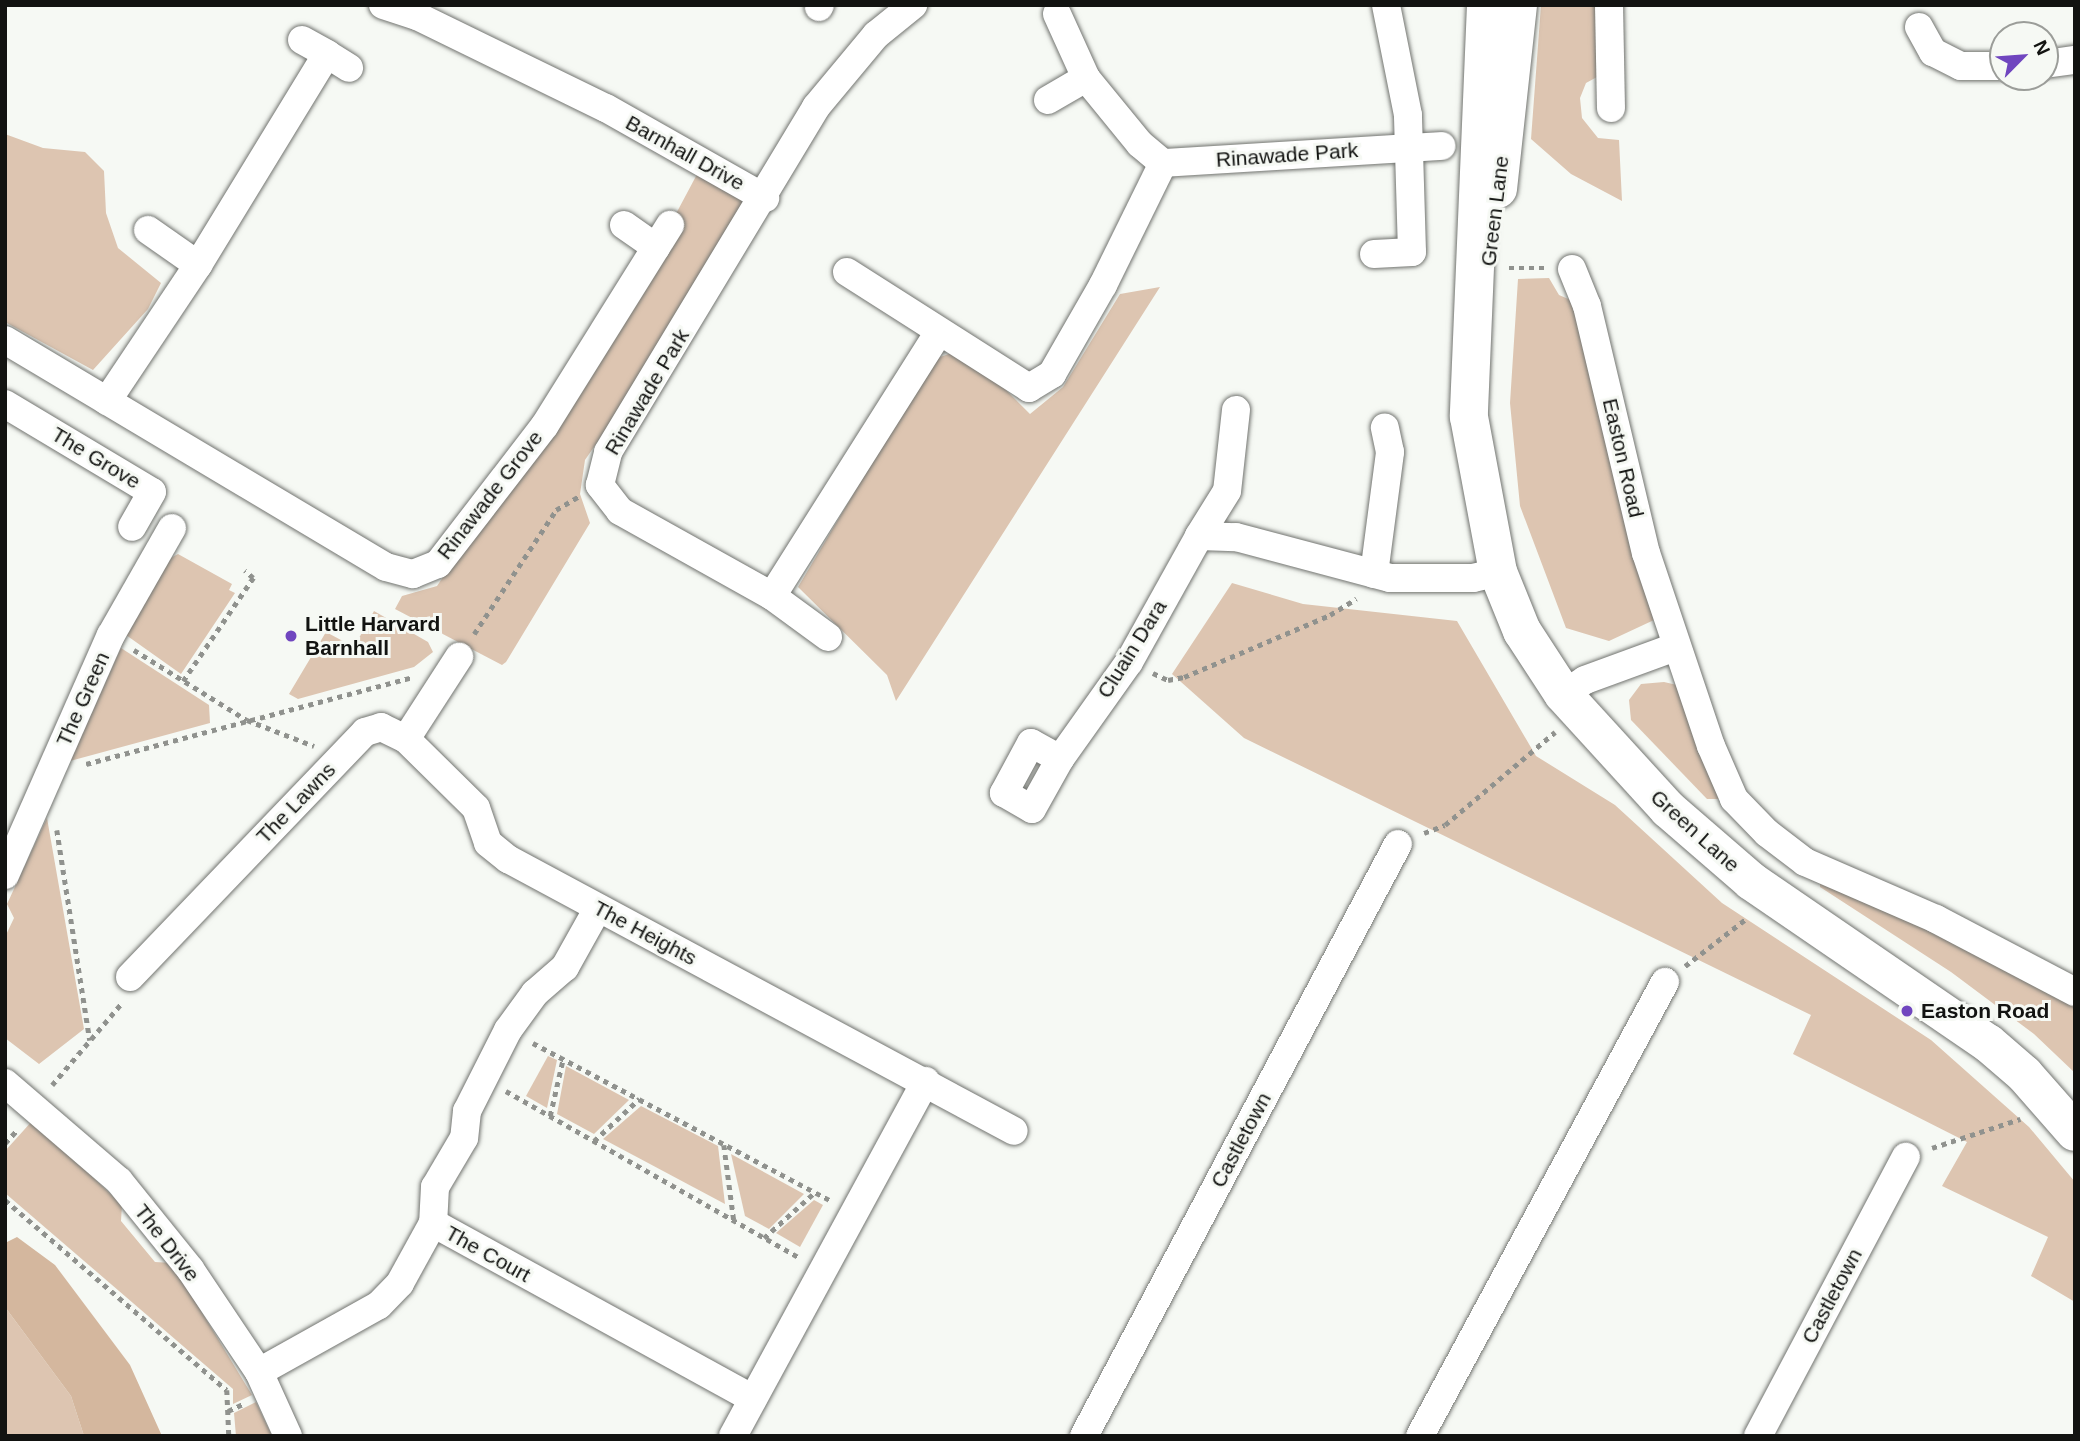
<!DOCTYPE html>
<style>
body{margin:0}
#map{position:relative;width:2080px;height:1441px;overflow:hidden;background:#f6f9f4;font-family:Helvetica,sans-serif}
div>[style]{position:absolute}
.green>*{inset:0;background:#ddc5b1}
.forest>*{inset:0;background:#d4b79e}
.path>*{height:4.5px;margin-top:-2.25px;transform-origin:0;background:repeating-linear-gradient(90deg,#90928e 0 5px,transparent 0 10px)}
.roads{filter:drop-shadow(0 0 2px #727470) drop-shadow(0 0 2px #727470)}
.street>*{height:28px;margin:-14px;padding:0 14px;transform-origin:14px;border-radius:14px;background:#fff}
.secondary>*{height:38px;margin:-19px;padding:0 19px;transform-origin:19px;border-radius:19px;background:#fff}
.dots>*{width:19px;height:19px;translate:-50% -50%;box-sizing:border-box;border:4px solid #f6f9f4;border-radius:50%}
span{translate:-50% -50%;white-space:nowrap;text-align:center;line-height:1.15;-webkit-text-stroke:6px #f6f9f4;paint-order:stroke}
.street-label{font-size:21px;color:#121311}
.poi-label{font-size:21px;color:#121311;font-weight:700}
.left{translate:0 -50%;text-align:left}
.frame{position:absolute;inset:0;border:7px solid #121311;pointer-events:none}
.north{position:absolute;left:1989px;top:21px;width:70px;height:70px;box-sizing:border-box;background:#f6f9f4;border:2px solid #9b9d99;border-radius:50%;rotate:65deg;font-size:19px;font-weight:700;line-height:28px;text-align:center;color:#121311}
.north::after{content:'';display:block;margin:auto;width:24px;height:32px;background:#7046bf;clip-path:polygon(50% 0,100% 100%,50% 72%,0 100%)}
</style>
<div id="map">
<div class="green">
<div style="clip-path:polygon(1541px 5px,1598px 5px,1597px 77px,1586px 83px,1580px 98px,1582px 118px,1598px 138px,1619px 140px,1622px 201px,1571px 174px,1531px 139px)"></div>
<div style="clip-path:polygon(5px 134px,43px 148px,85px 152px,104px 171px,106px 213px,118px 248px,161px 283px,148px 309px,93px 370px,5px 322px)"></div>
<div style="clip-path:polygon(703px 163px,765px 198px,585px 460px,580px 494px,590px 523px,506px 662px,502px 665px,395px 609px,402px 596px,437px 586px,545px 425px,670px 225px)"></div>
<div style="clip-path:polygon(1549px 278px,1559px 295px,1573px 301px,1654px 620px,1609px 641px,1566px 628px,1520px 506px,1510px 403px,1518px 279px)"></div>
<div style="clip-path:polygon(1160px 287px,896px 701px,887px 675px,798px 587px,926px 372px,940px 357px,955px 352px,1001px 385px,1030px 414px,1063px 387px,1120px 294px)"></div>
<div style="clip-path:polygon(178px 554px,232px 584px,229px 590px,235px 593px,181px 674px,126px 635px,169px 559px)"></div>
<div style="clip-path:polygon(1232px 583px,1303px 604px,1457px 621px,1536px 756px,1615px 805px,1722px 903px,1931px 1040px,2029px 1127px,2075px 1182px,2075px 1302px,2031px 1276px,2048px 1237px,1942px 1186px,1967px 1142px,1793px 1054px,1811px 1015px,1244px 738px,1172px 674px)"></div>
<div style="clip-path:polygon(374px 611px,428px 642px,433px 652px,414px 667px,298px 699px,289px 694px,326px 632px,354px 647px)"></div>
<div style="clip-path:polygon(121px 648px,209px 705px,210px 723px,70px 761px)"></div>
<div style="clip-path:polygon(1664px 682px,1677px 685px,1722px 799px,1707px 799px,1631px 720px,1629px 700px,1641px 684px)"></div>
<div style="clip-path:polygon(47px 818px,84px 1029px,39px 1064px,5px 1038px,5px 937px,14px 918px,7px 904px)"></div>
<div style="clip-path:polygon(1820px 877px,2075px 999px,2075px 1073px,2034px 1034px,1951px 972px,1820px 887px)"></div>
<div style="clip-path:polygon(548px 1056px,557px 1060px,547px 1108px,526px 1096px)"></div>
<div style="clip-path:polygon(566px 1066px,629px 1100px,594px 1134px,557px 1114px)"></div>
<div style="clip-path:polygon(641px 1106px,718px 1146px,725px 1204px,603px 1139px)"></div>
<div style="clip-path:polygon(33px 1120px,122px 1205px,121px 1221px,155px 1262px,172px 1263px,252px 1395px,233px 1404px,233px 1389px,5px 1193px,5px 1151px)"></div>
<div style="clip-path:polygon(731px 1154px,804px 1194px,769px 1229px,745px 1216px)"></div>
<div style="clip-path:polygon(814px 1200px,823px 1205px,800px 1247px,776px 1233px)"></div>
<div style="clip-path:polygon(5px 1307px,71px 1396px,84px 1436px,5px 1436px)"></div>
<div style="clip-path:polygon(256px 1402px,272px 1436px,236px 1436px,234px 1413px)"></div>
</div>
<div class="forest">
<div style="clip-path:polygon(17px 1237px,55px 1265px,130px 1365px,162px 1436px,84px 1436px,71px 1396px,5px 1307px,5px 1243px)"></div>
</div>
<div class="path">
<div style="left:1509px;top:268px;width:37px"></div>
<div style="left:474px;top:634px;width:149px;rotate:-56.5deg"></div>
<div style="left:556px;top:510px;width:26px;rotate:-31deg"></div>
<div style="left:134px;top:650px;width:133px;rotate:31.8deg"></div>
<div style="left:247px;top:720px;width:72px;rotate:21.2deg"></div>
<div style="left:1153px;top:673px;width:17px;rotate:25deg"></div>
<div style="left:1168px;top:680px;width:16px;rotate:-11deg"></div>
<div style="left:1184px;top:677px;width:159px;rotate:-23deg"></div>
<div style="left:1330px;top:615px;width:31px;rotate:-32deg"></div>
<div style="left:183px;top:681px;width:125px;rotate:-55.8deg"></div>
<div style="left:253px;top:578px;width:11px;rotate:-139deg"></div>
<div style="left:86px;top:764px;width:337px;rotate:-14.9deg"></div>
<div style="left:57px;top:830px;width:213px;rotate:81.1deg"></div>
<div style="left:1424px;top:833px;width:22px;rotate:-21deg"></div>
<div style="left:1445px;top:825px;width:144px;rotate:-40.2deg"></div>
<div style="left:1685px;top:966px;width:78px;rotate:-37.7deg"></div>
<div style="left:533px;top:1043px;width:337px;rotate:27.9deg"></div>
<div style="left:52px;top:1085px;width:106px;rotate:-49.6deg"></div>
<div style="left:506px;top:1091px;width:338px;rotate:29.6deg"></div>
<div style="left:550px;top:1116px;width:58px;rotate:-77.2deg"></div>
<div style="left:594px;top:1141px;width:62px;rotate:-43deg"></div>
<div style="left:5px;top:1143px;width:16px;rotate:-47deg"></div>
<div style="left:724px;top:1145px;width:77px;rotate:82.5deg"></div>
<div style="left:1932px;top:1148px;width:93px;rotate:-18.2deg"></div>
<div style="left:5px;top:1200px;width:292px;rotate:40.6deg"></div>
<div style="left:227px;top:1390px;width:46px;rotate:87.5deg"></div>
<div style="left:764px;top:1238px;width:69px;rotate:-42deg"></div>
<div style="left:228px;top:1411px;width:17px;rotate:-25deg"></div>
</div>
<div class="roads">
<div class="street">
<div style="left:383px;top:5px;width:36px;rotate:18deg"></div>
<div style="left:417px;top:16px;width:210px;rotate:26deg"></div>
<div style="left:606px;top:108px;width:183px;rotate:29.5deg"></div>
<div style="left:1609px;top:5px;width:103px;rotate:88.9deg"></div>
<div style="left:819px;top:7px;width:2px;rotate:-63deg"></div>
<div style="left:1057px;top:14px;width:70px;rotate:65.6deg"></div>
<div style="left:1086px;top:78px;width:85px;rotate:50.7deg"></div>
<div style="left:1140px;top:144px;width:30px;rotate:40deg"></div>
<div style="left:1919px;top:27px;width:29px;rotate:61deg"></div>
<div style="left:1933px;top:52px;width:31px;rotate:27deg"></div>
<div style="left:1961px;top:66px;width:42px"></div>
<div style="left:302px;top:40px;width:29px;rotate:29deg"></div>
<div style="left:2045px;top:64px;width:30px;rotate:-8deg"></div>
<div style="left:1048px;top:100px;width:44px;rotate:-30.1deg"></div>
<div style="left:624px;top:225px;width:39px;rotate:35deg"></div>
<div style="left:148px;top:230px;width:61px;rotate:35deg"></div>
<div style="left:1374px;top:254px;width:38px;rotate:-3deg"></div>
<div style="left:1412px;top:252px;width:137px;rotate:-91.7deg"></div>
<div style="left:1408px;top:115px;width:112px;rotate:-101.3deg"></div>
<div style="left:1572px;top:269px;width:40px;rotate:68deg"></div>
<div style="left:1587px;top:306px;width:254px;rotate:76.6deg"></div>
<div style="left:1646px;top:553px;width:204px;rotate:71.4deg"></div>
<div style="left:1711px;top:746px;width:58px;rotate:66.5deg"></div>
<div style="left:1734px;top:799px;width:47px;rotate:45.9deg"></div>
<div style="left:1767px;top:833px;width:48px;rotate:37.3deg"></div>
<div style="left:1805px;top:862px;width:143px;rotate:23.5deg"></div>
<div style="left:1936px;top:919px;width:157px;rotate:27.7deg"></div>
<div style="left:847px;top:272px;width:216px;rotate:32.5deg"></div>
<div style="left:1029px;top:388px;width:27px;rotate:-31deg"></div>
<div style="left:1052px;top:374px;width:103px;rotate:-60.2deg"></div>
<div style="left:1103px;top:285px;width:136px;rotate:-63.8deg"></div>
<div style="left:1163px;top:163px;width:279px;rotate:-3.5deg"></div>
<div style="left:5px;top:340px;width:443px;rotate:30.8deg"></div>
<div style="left:386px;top:567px;width:28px;rotate:15deg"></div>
<div style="left:413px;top:574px;width:27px;rotate:-22deg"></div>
<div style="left:438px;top:564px;width:175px;rotate:-52.4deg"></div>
<div style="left:545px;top:425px;width:236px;rotate:-58deg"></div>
<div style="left:107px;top:401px;width:164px;rotate:-56.2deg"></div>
<div style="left:198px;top:265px;width:247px;rotate:-58.6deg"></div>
<div style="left:327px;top:54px;width:26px;rotate:32deg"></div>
<div style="left:5px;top:404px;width:171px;rotate:30.9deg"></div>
<div style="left:152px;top:492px;width:40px;rotate:119.7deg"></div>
<div style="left:1236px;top:410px;width:81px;rotate:96.3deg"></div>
<div style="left:1227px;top:491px;width:53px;rotate:121.9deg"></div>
<div style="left:1199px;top:536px;width:37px;rotate:2deg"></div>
<div style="left:1236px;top:537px;width:159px;rotate:14.9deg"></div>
<div style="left:1390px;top:578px;width:83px"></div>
<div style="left:1473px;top:578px;width:26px;rotate:-13deg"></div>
<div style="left:1374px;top:574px;width:123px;rotate:-82.5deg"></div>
<div style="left:1390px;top:452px;width:25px;rotate:-102deg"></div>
<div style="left:772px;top:596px;width:312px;rotate:-57.7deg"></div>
<div style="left:828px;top:637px;width:69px;rotate:-143.8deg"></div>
<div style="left:772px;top:596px;width:174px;rotate:-150.8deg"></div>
<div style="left:620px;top:511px;width:33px;rotate:-128deg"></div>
<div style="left:600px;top:485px;width:34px;rotate:-76deg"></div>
<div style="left:608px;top:452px;width:403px;rotate:-58.9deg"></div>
<div style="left:816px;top:107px;width:94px;rotate:-50.2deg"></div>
<div style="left:876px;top:35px;width:48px;rotate:-39deg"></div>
<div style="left:1563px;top:694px;width:26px;rotate:-32deg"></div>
<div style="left:1585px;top:680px;width:96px;rotate:-20.1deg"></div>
<div style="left:406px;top:739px;width:98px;rotate:44.6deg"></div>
<div style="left:476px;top:808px;width:37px;rotate:71deg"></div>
<div style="left:488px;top:843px;width:26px;rotate:39deg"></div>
<div style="left:508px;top:859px;width:574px;rotate:28.26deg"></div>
<div style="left:1060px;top:759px;width:33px;rotate:-151deg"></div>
<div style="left:1031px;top:743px;width:57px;rotate:118.4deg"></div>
<div style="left:1004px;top:793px;width:32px;rotate:30deg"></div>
<div style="left:1032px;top:809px;width:57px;rotate:-60.8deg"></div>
<div style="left:1060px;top:759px;width:119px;rotate:-54.6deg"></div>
<div style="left:1129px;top:662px;width:144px;rotate:-60.9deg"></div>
<div style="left:5px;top:875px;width:262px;rotate:-66.2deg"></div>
<div style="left:111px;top:635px;width:123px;rotate:-60.3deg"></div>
<div style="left:598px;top:908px;width:68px;rotate:119.2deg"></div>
<div style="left:565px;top:967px;width:40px;rotate:139deg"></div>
<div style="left:535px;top:993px;width:46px;rotate:126.1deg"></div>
<div style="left:508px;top:1030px;width:91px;rotate:116.8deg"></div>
<div style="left:467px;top:1111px;width:27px;rotate:96deg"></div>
<div style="left:464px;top:1138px;width:57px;rotate:120.6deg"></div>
<div style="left:435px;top:1187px;width:36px;rotate:93deg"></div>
<div style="left:433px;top:1223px;width:365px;rotate:28.8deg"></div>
<div style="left:130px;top:977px;width:339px;rotate:-46.2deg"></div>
<div style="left:365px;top:732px;width:17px;rotate:-17deg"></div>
<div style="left:381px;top:727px;width:28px;rotate:26deg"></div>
<div style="left:406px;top:739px;width:98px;rotate:-57.1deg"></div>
<div style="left:5px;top:1083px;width:150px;rotate:40.7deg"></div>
<div style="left:119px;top:1181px;width:113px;rotate:51.1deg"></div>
<div style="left:190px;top:1269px;width:124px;rotate:56.2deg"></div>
<div style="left:259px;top:1372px;width:70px;rotate:65.6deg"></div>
<div style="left:259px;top:1372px;width:137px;rotate:-29.2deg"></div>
<div style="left:379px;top:1305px;width:30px;rotate:-46deg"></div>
<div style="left:400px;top:1283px;width:68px;rotate:-61.2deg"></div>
<div style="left:733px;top:1436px;width:404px;rotate:-61.5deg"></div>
<div style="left:1084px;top:1436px;width:670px;rotate:-62.06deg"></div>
<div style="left:1420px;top:1436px;width:516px;rotate:-61.65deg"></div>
<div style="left:1758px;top:1436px;width:316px;rotate:-62.1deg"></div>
</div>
<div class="secondary">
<div style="left:1486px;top:5px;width:412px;rotate:92.4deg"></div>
<div style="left:1469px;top:417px;width:158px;rotate:79.4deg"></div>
<div style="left:1498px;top:572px;width:64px;rotate:67.9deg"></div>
<div style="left:1522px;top:631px;width:75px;rotate:56.9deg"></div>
<div style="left:1563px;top:694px;width:156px;rotate:47.6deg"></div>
<div style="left:1668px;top:809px;width:110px;rotate:40.9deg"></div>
<div style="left:1751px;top:881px;width:287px;rotate:34.4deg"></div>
<div style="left:1988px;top:1043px;width:48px;rotate:40.7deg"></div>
<div style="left:2024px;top:1074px;width:77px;rotate:48.7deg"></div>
<div style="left:1498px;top:189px;width:185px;rotate:-83.8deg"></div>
</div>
</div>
<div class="dots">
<div style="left:291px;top:636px;background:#7046bf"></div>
<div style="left:1907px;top:1011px;background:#7046bf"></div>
</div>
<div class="street-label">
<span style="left:685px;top:153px;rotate:29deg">Barnhall Drive</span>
<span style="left:1287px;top:155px;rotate:-4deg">Rinawade Park</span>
<span style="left:1495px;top:211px;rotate:-83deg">Green Lane</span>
<span style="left:647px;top:392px;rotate:-59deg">Rinawade Park</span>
<span style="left:96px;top:458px;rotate:31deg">The Grove</span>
<span style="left:1623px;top:458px;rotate:77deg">Easton Road</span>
<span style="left:490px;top:495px;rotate:-52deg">Rinawade Grove</span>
<span style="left:1132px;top:649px;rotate:-58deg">Cluain Dara</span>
<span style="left:83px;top:699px;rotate:-66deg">The Green</span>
<span style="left:296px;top:803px;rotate:-46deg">The Lawns</span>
<span style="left:1695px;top:831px;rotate:42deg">Green Lane</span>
<span style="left:645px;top:933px;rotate:28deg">The Heights</span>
<span style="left:1241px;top:1140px;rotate:-62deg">Castletown</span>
<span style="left:167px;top:1243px;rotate:52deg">The Drive</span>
<span style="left:488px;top:1254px;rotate:29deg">The Court</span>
<span style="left:1832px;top:1296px;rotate:-62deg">Castletown</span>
</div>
<div class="poi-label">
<span class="left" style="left:305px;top:636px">Little Harvard<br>Barnhall</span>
<span class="left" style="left:1921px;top:1011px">Easton Road</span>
</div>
<div class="frame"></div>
<div class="north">N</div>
</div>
